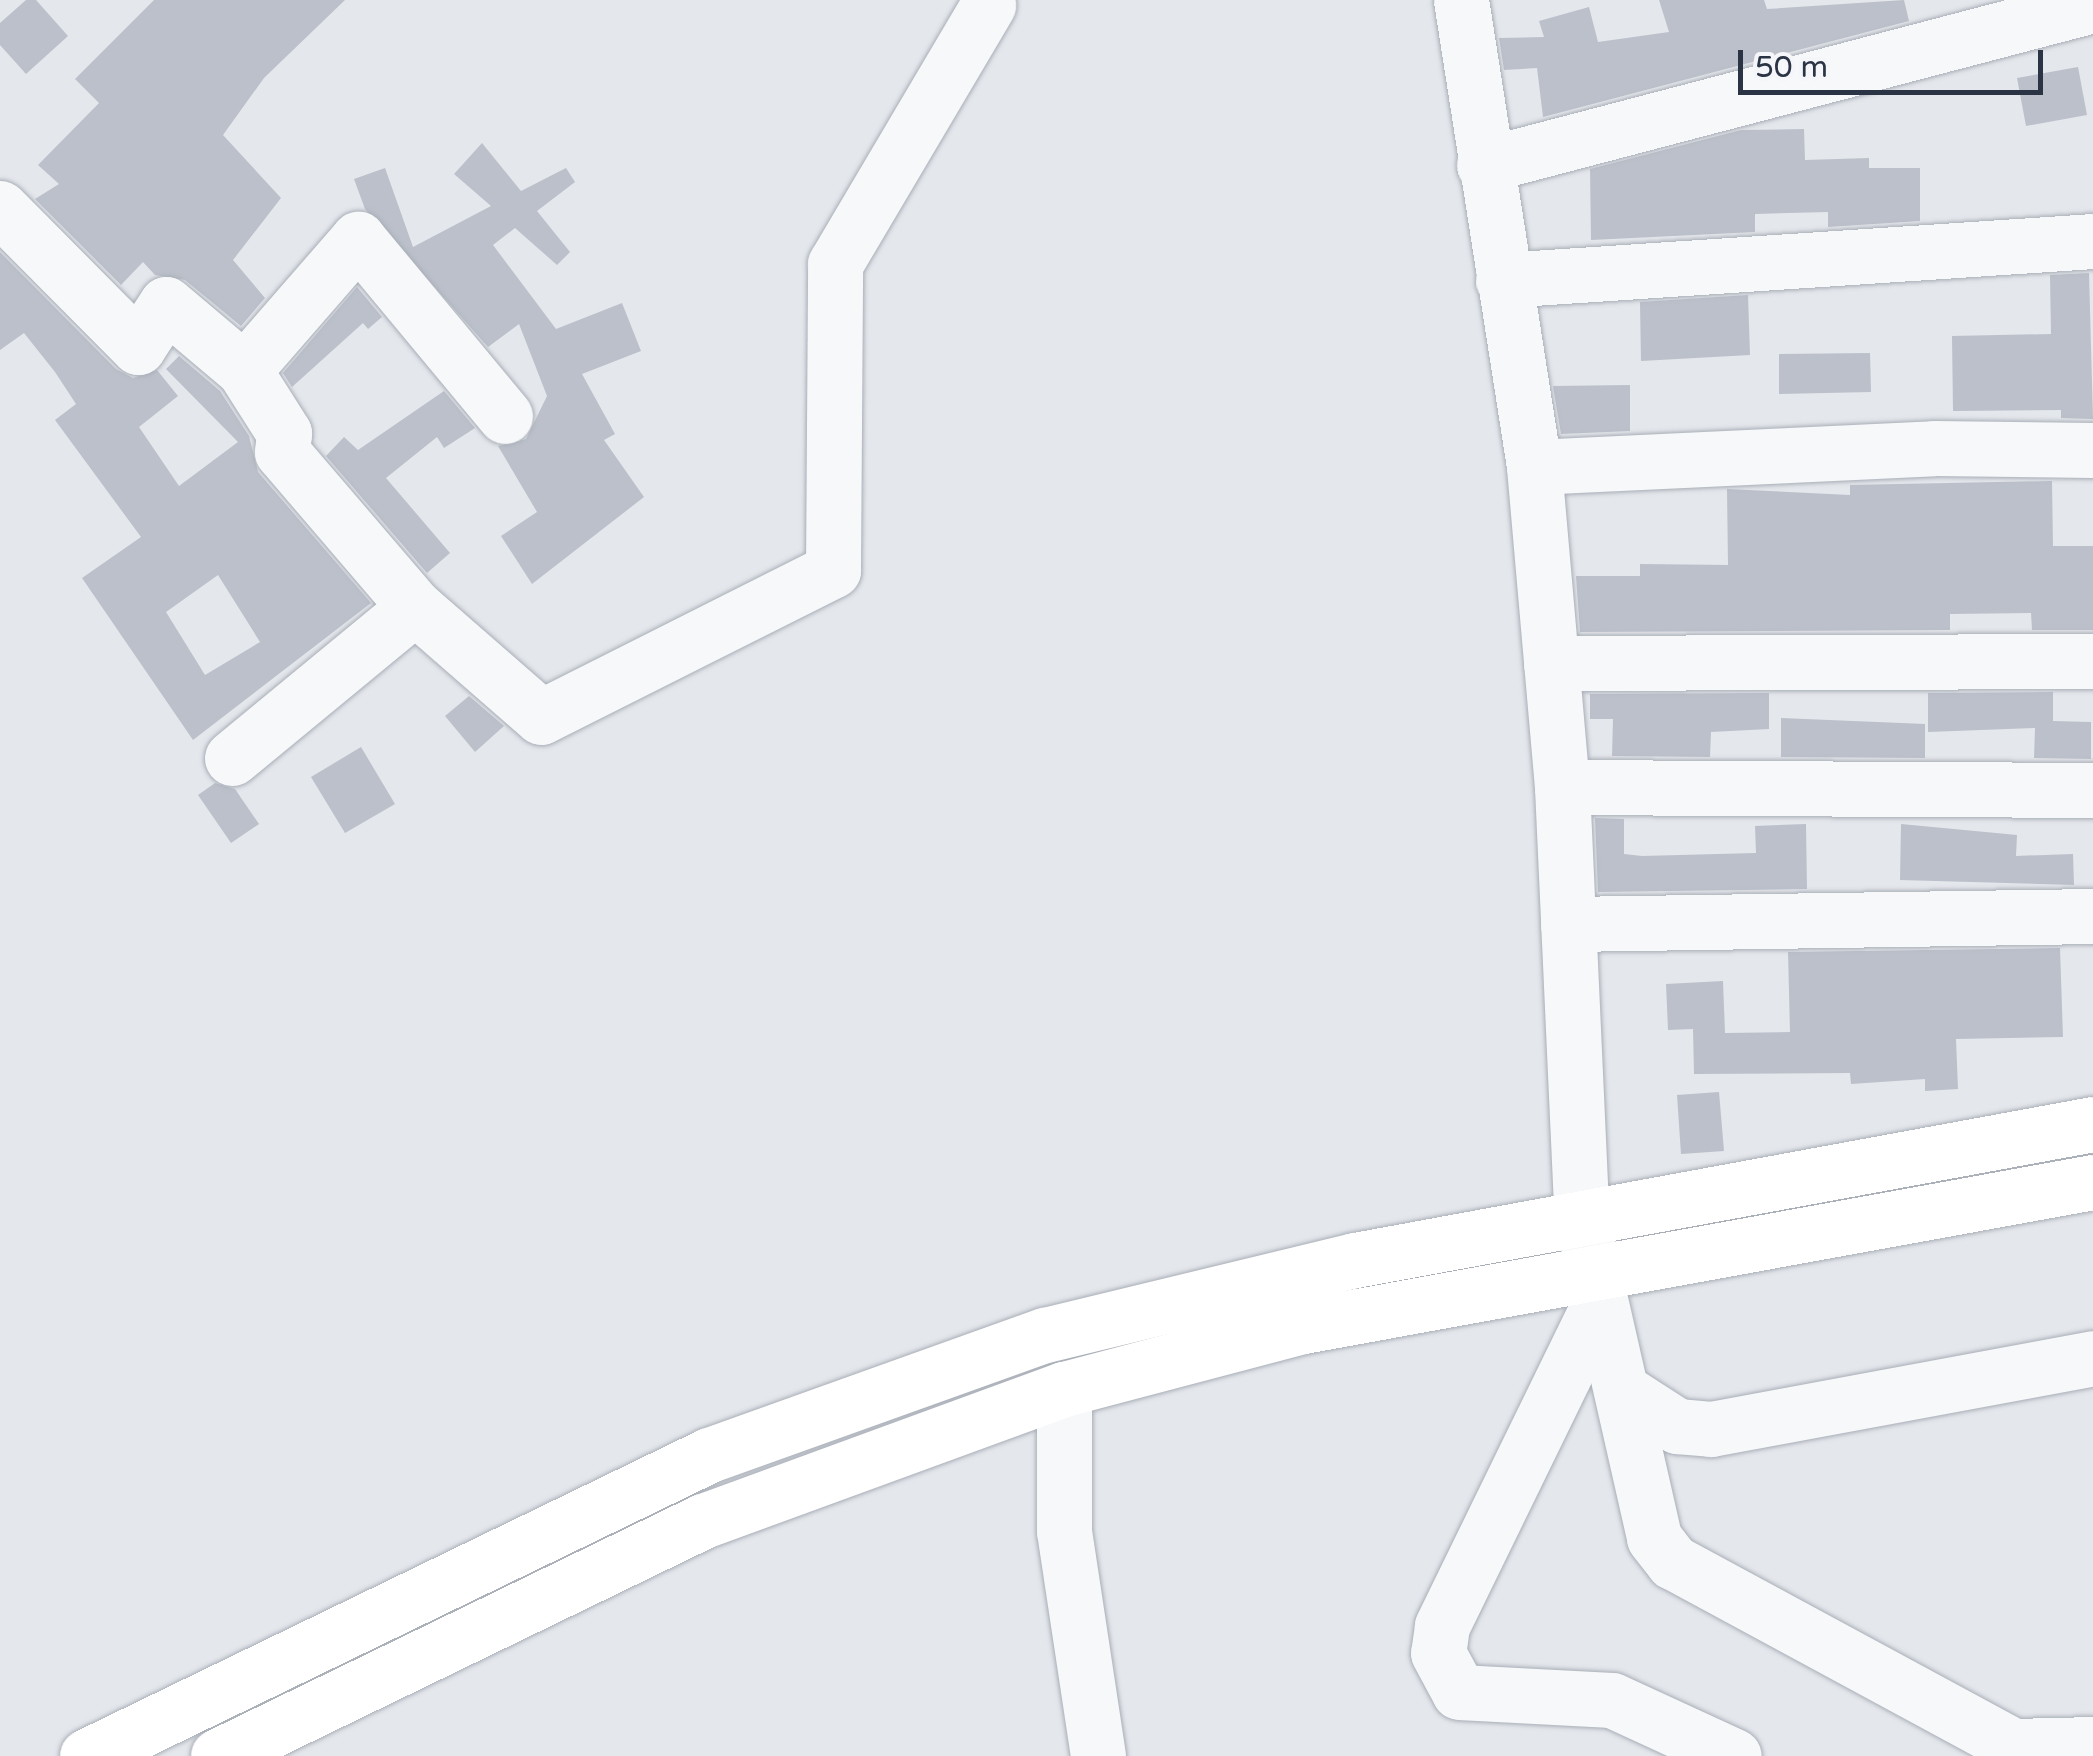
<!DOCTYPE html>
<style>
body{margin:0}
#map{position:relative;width:2093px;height:1756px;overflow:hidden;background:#e4e7ec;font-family:"Varela Round",sans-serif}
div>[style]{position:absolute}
.building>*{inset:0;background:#bbc0ca}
.roads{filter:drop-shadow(0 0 2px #a9aeb7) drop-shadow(0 0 2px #a9aeb7)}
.minor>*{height:55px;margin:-27.5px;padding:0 27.5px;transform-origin:27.5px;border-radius:27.5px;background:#f7f8fa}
.major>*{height:55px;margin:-27.5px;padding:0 27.5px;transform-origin:27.5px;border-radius:27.5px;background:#fff}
span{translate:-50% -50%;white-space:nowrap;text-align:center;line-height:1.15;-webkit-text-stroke:9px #f4f6f9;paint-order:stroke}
.scale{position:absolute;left:1738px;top:50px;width:305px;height:45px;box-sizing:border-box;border:5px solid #2b3445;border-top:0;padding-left:12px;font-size:30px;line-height:35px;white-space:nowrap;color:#2b3445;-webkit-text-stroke:8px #f4f6f9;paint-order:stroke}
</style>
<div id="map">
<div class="building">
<div style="clip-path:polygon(26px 0,36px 0,68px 36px,26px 74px,0 45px,0 23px)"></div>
<div style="clip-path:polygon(154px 0,345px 0,264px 78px,223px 135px,281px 198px,233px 260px,265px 298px,241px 326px,185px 280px,155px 275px,143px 262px,121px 285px,35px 199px,59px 184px,38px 165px,99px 103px,75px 79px)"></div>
<div style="clip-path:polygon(1659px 0,1764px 0,1767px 9px,1904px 0,1909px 21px,1543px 117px,1537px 68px,1504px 70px,1499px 38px,1544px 37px,1539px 21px,1589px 7px,1598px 42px,1669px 32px)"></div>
<div style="clip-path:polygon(2078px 67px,2087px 115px,2026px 126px,2017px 78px)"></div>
<div style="clip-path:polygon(1804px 129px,1805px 160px,1869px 158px,1869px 168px,1920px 168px,1920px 221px,1828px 227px,1828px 212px,1755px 214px,1755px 232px,1591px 240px,1590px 169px,1741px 130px)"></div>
<div style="clip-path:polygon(482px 143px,521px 191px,566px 168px,575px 182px,537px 211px,570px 252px,557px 265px,515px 228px,493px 245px,556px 329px,622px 303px,641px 351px,582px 374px,615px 434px,604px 440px,644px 497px,532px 584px,501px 536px,537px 512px,498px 446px,526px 439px,547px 396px,519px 324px,488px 347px,365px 209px,354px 179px,385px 168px,413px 247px,491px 206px,454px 174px)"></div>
<div style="clip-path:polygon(evenodd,0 252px,116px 369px,133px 378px,157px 370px,178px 396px,139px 427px,179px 486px,238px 442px,166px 369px,179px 356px,220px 391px,249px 436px,258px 472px,371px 603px,193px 740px,82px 578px,141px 537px,55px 420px,76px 404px,55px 372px,24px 333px,0 350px,0 252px,218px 575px,260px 642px,205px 675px,166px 612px,218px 575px)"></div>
<div style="clip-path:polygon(2089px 273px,2093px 419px,2061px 418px,2061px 410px,1953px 411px,1952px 336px,2051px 334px,2050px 275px)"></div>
<div style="clip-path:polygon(357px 287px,382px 317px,368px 329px,363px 323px,292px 387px,283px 373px)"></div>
<div style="clip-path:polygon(1748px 295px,1750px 355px,1641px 361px,1640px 302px)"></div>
<div style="clip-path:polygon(1870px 353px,1871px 392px,1779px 394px,1779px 354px)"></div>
<div style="clip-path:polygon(1630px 385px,1630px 431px,1561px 434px,1553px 386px)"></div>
<div style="clip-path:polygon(444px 391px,475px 428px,444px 448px,437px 437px,386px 478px,450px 553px,427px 573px,326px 456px,344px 437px,358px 450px)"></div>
<div style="clip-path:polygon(2052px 481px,2053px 546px,2093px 546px,2093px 630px,2032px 630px,2031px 613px,1950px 614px,1950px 630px,1580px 632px,1576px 576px,1640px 576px,1640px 564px,1728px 565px,1727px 489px,1850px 495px,1850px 485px)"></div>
<div style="clip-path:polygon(2053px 692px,2053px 721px,2091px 722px,2091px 759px,2034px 758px,2035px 728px,1928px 732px,1928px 693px)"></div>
<div style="clip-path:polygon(1769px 693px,1769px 729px,1711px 732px,1710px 757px,1612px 756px,1613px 719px,1590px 719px,1590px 694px)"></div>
<div style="clip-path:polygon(469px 696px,504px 726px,475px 752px,445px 716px)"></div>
<div style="clip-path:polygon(1781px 718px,1925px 724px,1925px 758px,1781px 757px)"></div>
<div style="clip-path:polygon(361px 747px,395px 804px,345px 833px,311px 777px)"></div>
<div style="clip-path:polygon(215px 783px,235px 789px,259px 824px,231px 843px,198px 795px)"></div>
<div style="clip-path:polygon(1595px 818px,1624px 819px,1624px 854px,1642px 856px,1756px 853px,1755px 826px,1806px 824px,1807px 889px,1598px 892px)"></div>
<div style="clip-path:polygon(1901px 824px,2017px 835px,2016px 856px,2073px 854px,2074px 885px,1900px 880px)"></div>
<div style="clip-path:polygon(2060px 948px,2063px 1037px,1956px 1039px,1958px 1089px,1925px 1091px,1925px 1079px,1851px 1084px,1850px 1073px,1694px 1074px,1693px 1029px,1668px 1030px,1666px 984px,1723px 981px,1725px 1033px,1790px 1032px,1788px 952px)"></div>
<div style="clip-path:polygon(1719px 1092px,1724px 1151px,1681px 1154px,1677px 1095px)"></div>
</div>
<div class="roads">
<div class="minor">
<div style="left:1461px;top:0;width:473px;rotate:81.1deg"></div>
<div style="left:1534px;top:467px;width:321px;rotate:85deg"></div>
<div style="left:1562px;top:787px;width:433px;rotate:87.4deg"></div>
<div style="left:1582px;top:1220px;width:326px;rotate:77.2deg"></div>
<div style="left:1654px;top:1538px;width:31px;rotate:52deg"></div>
<div style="left:1673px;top:1562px;width:387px;rotate:28.4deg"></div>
<div style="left:2013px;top:1746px;width:80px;rotate:-1.4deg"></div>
<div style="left:1484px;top:165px;width:630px;rotate:-14.72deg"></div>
<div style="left:0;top:208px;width:196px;rotate:45.2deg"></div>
<div style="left:138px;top:347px;width:51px;rotate:-56.9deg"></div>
<div style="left:166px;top:304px;width:102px;rotate:40.2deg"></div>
<div style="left:244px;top:370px;width:75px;rotate:57.6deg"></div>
<div style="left:284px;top:433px;width:19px;rotate:96deg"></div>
<div style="left:282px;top:452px;width:204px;rotate:49.4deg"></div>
<div style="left:415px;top:607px;width:167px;rotate:41.1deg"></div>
<div style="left:541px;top:717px;width:327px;rotate:-26.7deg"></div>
<div style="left:833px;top:570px;width:306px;rotate:-89.6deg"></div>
<div style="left:835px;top:264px;width:301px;rotate:-59.4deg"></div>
<div style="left:1503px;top:280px;width:591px;rotate:-3.78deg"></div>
<div style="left:244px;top:370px;width:174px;rotate:-49deg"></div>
<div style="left:358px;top:239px;width:230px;rotate:50.3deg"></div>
<div style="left:1534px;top:467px;width:400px;rotate:-2.7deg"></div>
<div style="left:1934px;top:448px;width:159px;rotate:0.7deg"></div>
<div style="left:1551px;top:663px;width:542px;rotate:-0.21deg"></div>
<div style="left:232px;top:758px;width:237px;rotate:-39.5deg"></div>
<div style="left:1562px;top:787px;width:531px;rotate:0.32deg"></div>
<div style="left:1568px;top:924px;width:525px;rotate:-0.87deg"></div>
<div style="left:1597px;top:1308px;width:354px;rotate:116deg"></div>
<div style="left:1442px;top:1626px;width:27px;rotate:98deg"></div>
<div style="left:1438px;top:1653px;width:44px;rotate:61.7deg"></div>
<div style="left:1459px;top:1692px;width:153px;rotate:3deg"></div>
<div style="left:1612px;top:1700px;width:134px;rotate:24.7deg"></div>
<div style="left:1064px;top:1389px;width:142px;rotate:90deg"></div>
<div style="left:1064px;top:1531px;width:228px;rotate:81.4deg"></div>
<div style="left:1621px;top:1390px;width:67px;rotate:32.7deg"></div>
<div style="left:1677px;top:1426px;width:34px;rotate:5deg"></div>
<div style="left:1711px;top:1429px;width:389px;rotate:-10.5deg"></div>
</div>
<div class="major">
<div style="left:87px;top:1756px;width:691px;rotate:-25.82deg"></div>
<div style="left:709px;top:1455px;width:357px;rotate:-19.7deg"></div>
<div style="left:1045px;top:1335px;width:319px;rotate:-13.6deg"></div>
<div style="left:1355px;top:1260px;width:750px;rotate:-10.44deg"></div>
<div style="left:218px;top:1756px;width:539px;rotate:-25.85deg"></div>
<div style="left:703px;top:1521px;width:384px;rotate:-20.1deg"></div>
<div style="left:1064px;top:1389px;width:247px;rotate:-14.8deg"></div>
<div style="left:1303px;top:1326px;width:803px;rotate:-10.33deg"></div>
</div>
</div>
<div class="scale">50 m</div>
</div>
